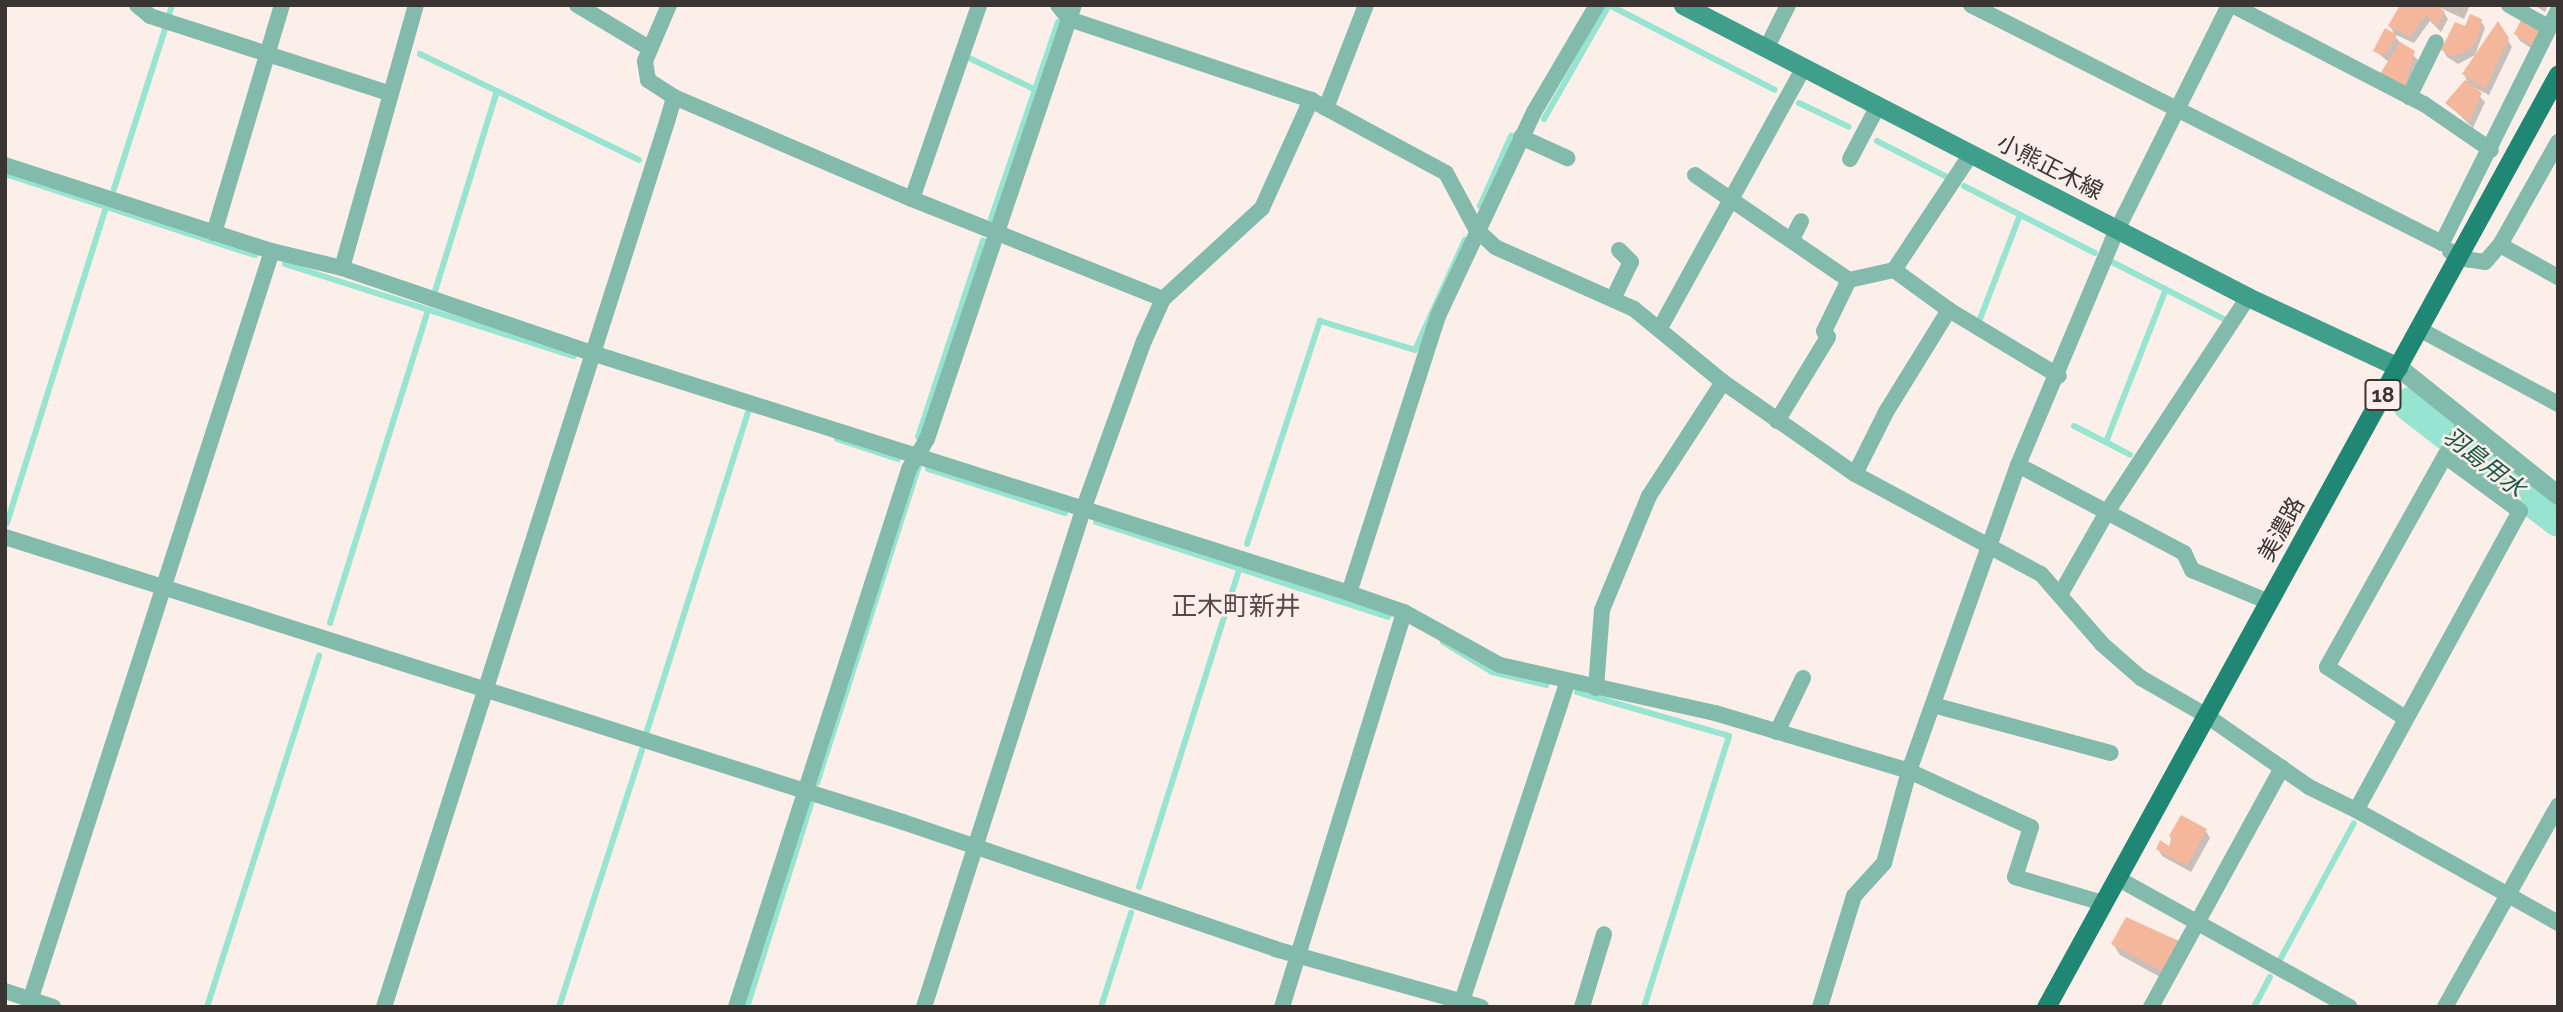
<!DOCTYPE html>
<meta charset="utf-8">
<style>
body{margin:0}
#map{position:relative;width:2563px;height:1012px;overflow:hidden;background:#fcefe9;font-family:Raleway,"Noto Sans JP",sans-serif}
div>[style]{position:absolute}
.shadow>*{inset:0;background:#0003}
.stream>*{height:6px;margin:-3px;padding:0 3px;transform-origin:3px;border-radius:3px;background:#97e4d0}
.river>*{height:35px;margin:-17.5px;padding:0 17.5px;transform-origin:17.5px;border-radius:17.5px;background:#97e4d0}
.building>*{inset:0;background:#f4b79b}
.minor>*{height:16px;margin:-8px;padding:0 8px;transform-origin:8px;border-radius:8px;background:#82bbac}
.tertiary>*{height:19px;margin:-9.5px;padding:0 9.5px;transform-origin:9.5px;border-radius:9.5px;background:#82bbac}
.secondary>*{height:19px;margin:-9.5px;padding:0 9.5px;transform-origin:9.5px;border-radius:9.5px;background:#3f9f8b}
.primary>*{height:19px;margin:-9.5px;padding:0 9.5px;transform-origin:9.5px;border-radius:9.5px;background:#1f8773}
span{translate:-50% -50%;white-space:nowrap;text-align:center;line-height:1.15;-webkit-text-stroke:5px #fcefe9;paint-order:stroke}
.shield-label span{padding:2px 5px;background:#fcefe9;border:2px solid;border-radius:5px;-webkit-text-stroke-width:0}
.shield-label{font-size:21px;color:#3a3532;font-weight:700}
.street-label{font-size:23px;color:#3a3532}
.water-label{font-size:24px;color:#1a584c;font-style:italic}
.quarter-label{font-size:26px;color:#544945}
.frame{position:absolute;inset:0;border:7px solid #3a3532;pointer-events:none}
</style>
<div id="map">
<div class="shadow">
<i style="clip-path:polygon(2436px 5px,2470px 5px,2464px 19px,2441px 8px,2448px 19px,2441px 32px,2430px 21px,2414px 43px,2394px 34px,2390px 26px,2437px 9px)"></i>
<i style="clip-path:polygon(2534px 5px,2548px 5px,2545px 12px)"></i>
<i style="clip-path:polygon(2481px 21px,2485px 28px,2475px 55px,2458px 64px,2447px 57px,2443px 50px)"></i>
<i style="clip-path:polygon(2498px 24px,2512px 47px,2489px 95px,2469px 85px,2485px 102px,2473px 128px,2447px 103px,2467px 81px,2464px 74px)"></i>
<i style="clip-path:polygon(2516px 34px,2543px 38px,2537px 52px,2520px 41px)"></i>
<i style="clip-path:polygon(2395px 37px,2418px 60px,2408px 92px,2389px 62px,2375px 51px)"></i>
<i style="clip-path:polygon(2206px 831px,2210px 838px,2191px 872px,2162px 856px,2158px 849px,2170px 848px,2171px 836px)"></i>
<i style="clip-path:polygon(2164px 935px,2169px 982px,2120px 955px,2113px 944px)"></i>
</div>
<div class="stream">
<i style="left:169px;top:15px;width:10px;rotate:-73deg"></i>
<i style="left:420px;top:54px;width:85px;rotate:25.7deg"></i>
<i style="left:497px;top:91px;width:213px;rotate:107.2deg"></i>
<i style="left:969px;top:58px;width:72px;rotate:25.5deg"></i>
<i style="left:497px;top:91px;width:158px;rotate:25.9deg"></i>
<i style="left:1799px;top:103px;width:55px;rotate:25.6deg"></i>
<i style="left:1544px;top:119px;width:131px;rotate:-60.3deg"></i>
<i style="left:1609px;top:5px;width:186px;rotate:27.1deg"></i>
<i style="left:1877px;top:141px;width:79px;rotate:27.2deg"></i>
<i style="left:5px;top:174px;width:263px;rotate:18deg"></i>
<i style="left:1964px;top:186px;width:147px;rotate:27.1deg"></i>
<i style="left:114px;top:189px;width:171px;rotate:-72.3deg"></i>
<i style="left:1480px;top:206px;width:77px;rotate:-66.1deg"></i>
<i style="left:991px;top:219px;width:208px;rotate:-71.2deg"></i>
<i style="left:2114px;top:263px;width:123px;rotate:27deg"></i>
<i style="left:285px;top:264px;width:303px;rotate:17.7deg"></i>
<i style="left:1980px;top:319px;width:111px;rotate:-69deg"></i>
<i style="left:2074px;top:426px;width:36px;rotate:27deg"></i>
<i style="left:2106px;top:442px;width:164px;rotate:-68.6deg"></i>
<i style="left:918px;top:437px;width:207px;rotate:-71.7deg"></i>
<i style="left:837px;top:439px;width:64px;rotate:18.2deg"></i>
<i style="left:2106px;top:442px;width:27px;rotate:28deg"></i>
<i style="left:928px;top:469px;width:144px;rotate:17.8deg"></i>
<i style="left:2527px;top:509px;width:39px;rotate:37deg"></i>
<i style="left:2525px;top:513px;width:16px;rotate:-63deg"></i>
<i style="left:1096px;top:522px;width:307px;rotate:18deg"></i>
<i style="left:7px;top:523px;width:330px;rotate:-72.6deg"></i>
<i style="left:1247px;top:544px;width:235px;rotate:-71.9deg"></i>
<i style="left:1320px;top:321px;width:99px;rotate:17deg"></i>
<i style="left:1415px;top:350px;width:121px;rotate:-65.6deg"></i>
<i style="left:330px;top:623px;width:328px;rotate:-72.6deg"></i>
<i style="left:1443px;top:642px;width:57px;rotate:31.5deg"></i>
<i style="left:1492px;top:672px;width:56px;rotate:13.5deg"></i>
<i style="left:1577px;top:692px;width:158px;rotate:16.1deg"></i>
<i style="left:1729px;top:736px;width:284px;rotate:107.4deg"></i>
<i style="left:646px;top:734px;width:340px;rotate:-72.4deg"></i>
<i style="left:817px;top:783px;width:333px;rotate:-72.2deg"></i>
<i style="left:1139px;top:887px;width:333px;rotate:-72.5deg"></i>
<i style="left:2281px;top:958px;width:153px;rotate:-61.6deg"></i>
<i style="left:207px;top:1007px;width:369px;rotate:-72.3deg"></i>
<i style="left:559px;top:1007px;width:270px;rotate:-72.1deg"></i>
<i style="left:747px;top:1007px;width:213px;rotate:-72.5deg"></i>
<i style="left:1101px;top:1007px;width:99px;rotate:-72.3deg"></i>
<i style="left:2254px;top:1007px;width:34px;rotate:-62deg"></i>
</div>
<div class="river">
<i style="left:2410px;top:404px;width:187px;rotate:37.8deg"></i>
</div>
<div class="building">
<i style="clip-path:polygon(2400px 5px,2432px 5px,2445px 11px,2437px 26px,2426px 15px,2410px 36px,2388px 26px)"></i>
<i style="clip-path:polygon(2470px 14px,2482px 19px,2478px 38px,2471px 48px,2453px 57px,2441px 50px,2455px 22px,2465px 26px)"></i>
<i style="clip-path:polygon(2522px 18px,2540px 29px,2533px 46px,2514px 34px)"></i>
<i style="clip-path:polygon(2498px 21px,2509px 38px,2485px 89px,2462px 74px)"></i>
<i style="clip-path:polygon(2385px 28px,2397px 35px,2384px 56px,2373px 51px)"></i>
<i style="clip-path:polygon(2400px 42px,2415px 51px,2405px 86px,2380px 74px)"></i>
<i style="clip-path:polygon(2465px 80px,2482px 93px,2469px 122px,2445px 103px)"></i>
<i style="clip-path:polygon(2181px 815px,2207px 829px,2187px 866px,2156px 849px,2160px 840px,2169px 846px,2173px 839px,2169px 836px)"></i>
<i style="clip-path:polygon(2126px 917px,2179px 941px,2163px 971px,2111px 944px)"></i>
</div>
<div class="minor">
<i style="left:137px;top:5px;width:17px;rotate:40deg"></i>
<i style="left:150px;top:16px;width:253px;rotate:17.9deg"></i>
<i style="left:577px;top:5px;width:84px;rotate:30.8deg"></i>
<i style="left:1058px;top:5px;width:18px;rotate:52deg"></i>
<i style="left:1069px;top:19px;width:255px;rotate:18.5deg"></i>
<i style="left:1311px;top:100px;width:153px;rotate:28.4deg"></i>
<i style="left:1446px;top:173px;width:64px;rotate:61.8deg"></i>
<i style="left:1476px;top:229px;width:26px;rotate:43deg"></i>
<i style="left:1495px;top:247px;width:152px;rotate:24deg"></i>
<i style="left:1634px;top:309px;width:115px;rotate:39.4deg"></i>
<i style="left:1723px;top:382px;width:161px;rotate:34.9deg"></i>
<i style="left:1855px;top:474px;width:211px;rotate:28.3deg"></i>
<i style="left:2041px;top:574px;width:93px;rotate:48.9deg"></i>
<i style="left:2102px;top:644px;width:52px;rotate:41.1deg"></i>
<i style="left:2141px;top:678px;width:76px;rotate:29.9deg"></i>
<i style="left:2207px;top:716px;width:124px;rotate:34.8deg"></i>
<i style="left:2309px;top:787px;width:52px;rotate:26.1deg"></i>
<i style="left:1971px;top:5px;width:528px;rotate:26.81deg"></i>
<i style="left:2442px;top:243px;width:260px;rotate:-63.5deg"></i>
<i style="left:2232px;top:5px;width:216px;rotate:27.3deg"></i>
<i style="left:2424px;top:104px;width:81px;rotate:34.5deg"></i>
<i style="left:2509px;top:5px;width:45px;rotate:29.4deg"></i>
<i style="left:1766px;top:49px;width:49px;rotate:-63.4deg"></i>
<i style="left:674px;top:97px;width:259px;rotate:23.2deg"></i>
<i style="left:912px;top:199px;width:270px;rotate:21.7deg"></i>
<i style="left:2409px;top:97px;width:61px;rotate:-63.9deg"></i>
<i style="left:1326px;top:108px;width:110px;rotate:-68.8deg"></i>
<i style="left:1521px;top:137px;width:51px;rotate:24.5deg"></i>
<i style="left:2558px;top:142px;width:118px;rotate:119.4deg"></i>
<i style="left:2500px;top:245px;width:66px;rotate:28.9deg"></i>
<i style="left:1850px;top:159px;width:60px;rotate:-62.2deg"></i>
<i style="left:5px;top:165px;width:281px;rotate:17.9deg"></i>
<i style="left:272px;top:251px;width:72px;rotate:13.7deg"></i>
<i style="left:342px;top:268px;width:264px;rotate:18.8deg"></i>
<i style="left:592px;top:353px;width:794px;rotate:17.59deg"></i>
<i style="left:1349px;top:593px;width:58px;rotate:19.1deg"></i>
<i style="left:1404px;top:612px;width:110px;rotate:28.9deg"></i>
<i style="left:1500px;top:665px;width:220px;rotate:12.6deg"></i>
<i style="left:1715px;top:713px;width:202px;rotate:16.6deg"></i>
<i style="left:1909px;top:771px;width:134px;rotate:24.7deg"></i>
<i style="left:2031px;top:827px;width:52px;rotate:107.7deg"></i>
<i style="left:2015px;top:877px;width:92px;rotate:16.5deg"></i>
<i style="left:1695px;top:175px;width:186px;rotate:34.3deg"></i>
<i style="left:1849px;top:280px;width:46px;rotate:-12.5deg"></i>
<i style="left:1894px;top:270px;width:68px;rotate:36deg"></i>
<i style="left:1949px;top:310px;width:128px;rotate:31deg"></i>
<i style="left:912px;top:199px;width:205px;rotate:-70.9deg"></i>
<i style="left:214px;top:233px;width:238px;rotate:-73.4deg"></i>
<i style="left:1792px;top:239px;width:20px;rotate:-63deg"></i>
<i style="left:2450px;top:251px;width:10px;rotate:45deg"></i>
<i style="left:2457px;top:258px;width:28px;rotate:8deg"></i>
<i style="left:2485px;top:262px;width:23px;rotate:-49deg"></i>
<i style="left:342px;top:268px;width:273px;rotate:-74.3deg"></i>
<i style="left:1894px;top:270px;width:139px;rotate:-56.4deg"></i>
<i style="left:1613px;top:299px;width:41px;rotate:-64.1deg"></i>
<i style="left:1631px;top:262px;width:17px;rotate:-135deg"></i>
<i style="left:1660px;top:328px;width:296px;rotate:-61.1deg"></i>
<i style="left:2419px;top:329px;width:158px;rotate:28.3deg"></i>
<i style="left:1777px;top:421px;width:98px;rotate:-58.7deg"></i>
<i style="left:1828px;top:337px;width:7px;rotate:-124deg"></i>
<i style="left:1824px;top:331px;width:57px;rotate:-63.9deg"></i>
<i style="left:2445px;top:456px;width:40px;rotate:-58deg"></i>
<i style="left:2018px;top:465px;width:188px;rotate:27.9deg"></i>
<i style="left:2184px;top:553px;width:19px;rotate:65deg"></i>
<i style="left:2192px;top:570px;width:83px;rotate:22.6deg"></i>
<i style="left:1855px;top:474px;width:69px;rotate:-63.4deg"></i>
<i style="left:1886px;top:412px;width:120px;rotate:-58.3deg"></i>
<i style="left:5px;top:537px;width:942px;rotate:17.61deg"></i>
<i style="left:903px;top:822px;width:393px;rotate:18.8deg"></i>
<i style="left:1275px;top:949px;width:214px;rotate:15.7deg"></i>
<i style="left:1349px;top:593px;width:291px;rotate:-72.2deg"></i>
<i style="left:1438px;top:316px;width:225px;rotate:-64.8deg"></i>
<i style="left:1534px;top:112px;width:124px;rotate:-59.5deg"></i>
<i style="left:2061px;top:593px;width:93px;rotate:-60.4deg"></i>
<i style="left:2107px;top:512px;width:257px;rotate:-56.7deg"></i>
<i style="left:1596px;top:688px;width:78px;rotate:-85.6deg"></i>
<i style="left:1602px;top:610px;width:123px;rotate:-67.6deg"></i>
<i style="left:1649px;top:496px;width:136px;rotate:-57deg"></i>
<i style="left:1933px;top:705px;width:184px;rotate:15.1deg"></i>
<i style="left:2405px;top:718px;width:93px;rotate:-146.8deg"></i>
<i style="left:2327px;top:667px;width:242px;rotate:-60.8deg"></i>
<i style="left:2445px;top:456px;width:93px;rotate:36.3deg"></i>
<i style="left:2520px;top:511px;width:341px;rotate:118.7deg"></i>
<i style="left:2356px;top:810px;width:231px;rotate:29.2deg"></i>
<i style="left:1777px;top:732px;width:60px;rotate:-64.3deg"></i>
<i style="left:2117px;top:878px;width:266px;rotate:29deg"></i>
<i style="left:5px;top:991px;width:51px;rotate:18.4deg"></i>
<i style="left:28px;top:1007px;width:794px;rotate:-72.11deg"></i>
<i style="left:384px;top:1007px;width:929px;rotate:-72.27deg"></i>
<i style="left:667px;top:122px;width:26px;rotate:-74deg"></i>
<i style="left:674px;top:97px;width:31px;rotate:-147deg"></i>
<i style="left:648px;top:80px;width:19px;rotate:-99deg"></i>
<i style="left:645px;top:61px;width:61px;rotate:-66.8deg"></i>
<i style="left:736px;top:1007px;width:565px;rotate:-72.17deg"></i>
<i style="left:909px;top:469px;width:35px;rotate:-59deg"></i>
<i style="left:927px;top:439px;width:458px;rotate:-71.3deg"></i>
<i style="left:924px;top:1007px;width:522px;rotate:-72.26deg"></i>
<i style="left:1083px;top:510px;width:180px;rotate:-70.2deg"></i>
<i style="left:1144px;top:341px;width:46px;rotate:-65.7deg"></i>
<i style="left:1163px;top:299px;width:134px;rotate:-42.6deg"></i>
<i style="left:1262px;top:208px;width:119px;rotate:-65.6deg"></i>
<i style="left:1282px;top:1007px;width:413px;rotate:-72.8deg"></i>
<i style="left:1460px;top:1007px;width:343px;rotate:-71.7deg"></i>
<i style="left:1582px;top:1007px;width:76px;rotate:-73.2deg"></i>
<i style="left:1820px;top:1007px;width:116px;rotate:-73deg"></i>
<i style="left:1854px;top:896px;width:45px;rotate:-47.7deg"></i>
<i style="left:1884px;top:863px;width:95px;rotate:-74.8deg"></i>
<i style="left:1909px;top:771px;width:325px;rotate:-70.4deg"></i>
<i style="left:2018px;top:465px;width:255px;rotate:-67.2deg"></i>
<i style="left:2117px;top:230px;width:251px;rotate:-63.5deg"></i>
<i style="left:2151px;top:1007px;width:273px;rotate:-61.3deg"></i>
<i style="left:2445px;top:1007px;width:231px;rotate:-60.7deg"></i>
</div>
<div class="tertiary">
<i style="left:2398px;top:367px;width:205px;rotate:38.7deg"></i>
</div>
<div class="secondary">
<i style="left:1683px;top:5px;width:636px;rotate:27.33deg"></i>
<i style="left:2248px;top:297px;width:166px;rotate:25deg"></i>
</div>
<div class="primary">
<i style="left:2046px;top:1007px;width:1064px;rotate:-61.24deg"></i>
</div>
<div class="shield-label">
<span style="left:2383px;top:395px">18</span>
</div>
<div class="street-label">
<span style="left:2050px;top:167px;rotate:27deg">小熊正木線</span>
<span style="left:2281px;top:529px;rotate:-61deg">美濃路</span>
</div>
<div class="water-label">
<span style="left:2484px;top:462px;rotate:38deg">羽島用水</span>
</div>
<div class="quarter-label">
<span style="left:1236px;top:607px">正木町新井</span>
</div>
<div class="frame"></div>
</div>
